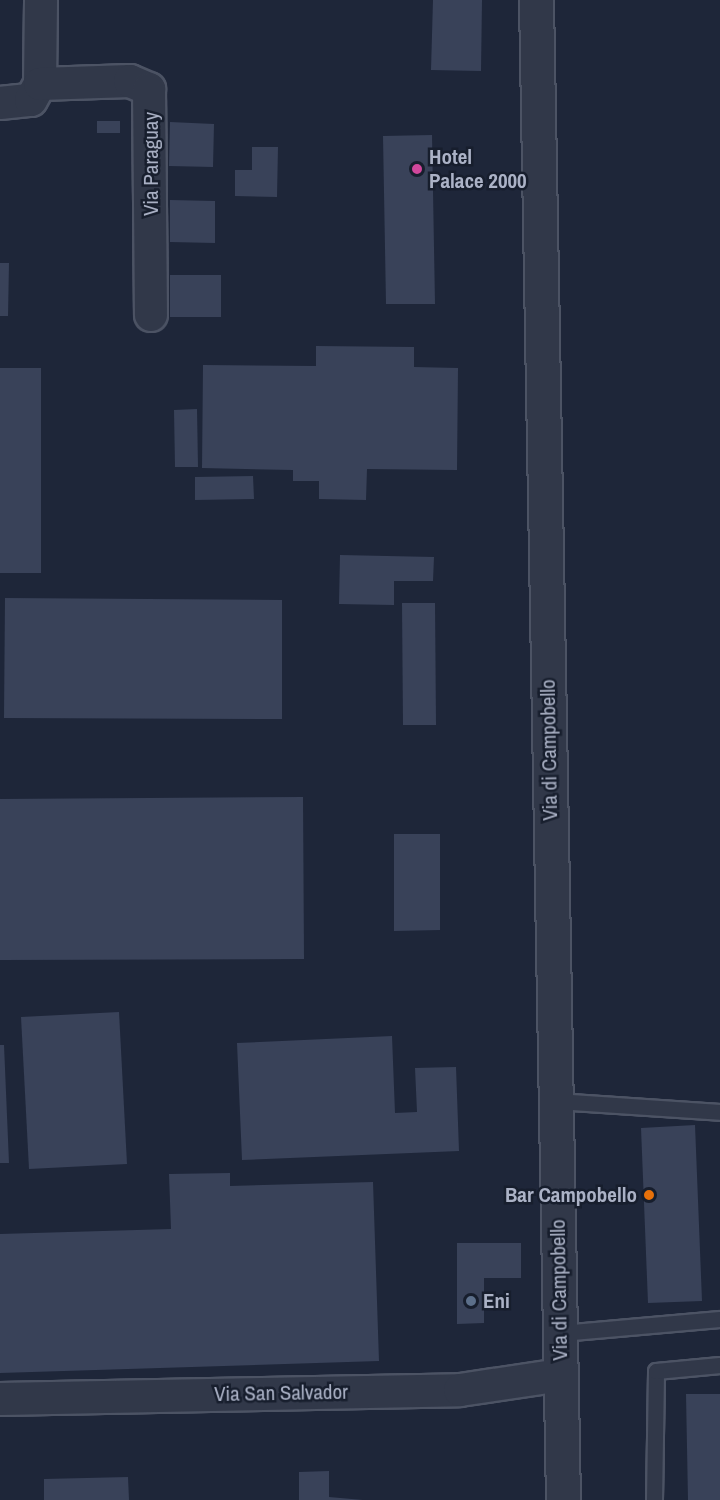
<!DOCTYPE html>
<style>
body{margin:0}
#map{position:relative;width:720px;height:1500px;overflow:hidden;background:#1e2639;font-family:"Archivo Narrow",sans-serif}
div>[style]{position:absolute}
.building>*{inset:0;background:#394259}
.roads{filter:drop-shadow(2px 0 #4c5364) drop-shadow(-2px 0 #4c5364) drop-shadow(0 2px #4c5364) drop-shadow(0 -2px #4c5364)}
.service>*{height:15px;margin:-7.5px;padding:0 7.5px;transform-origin:7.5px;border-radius:7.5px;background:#313849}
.minor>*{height:32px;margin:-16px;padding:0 16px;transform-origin:16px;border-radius:16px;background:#313849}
.tertiary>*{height:33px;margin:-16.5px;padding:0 16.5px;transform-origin:16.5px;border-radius:16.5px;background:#313849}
.dots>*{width:16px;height:16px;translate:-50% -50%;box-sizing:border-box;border:3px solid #171e2d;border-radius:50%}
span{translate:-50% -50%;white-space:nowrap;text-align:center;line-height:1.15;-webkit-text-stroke:5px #171e2d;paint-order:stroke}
.poi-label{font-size:21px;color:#abb2c6;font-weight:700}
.left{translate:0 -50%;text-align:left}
.right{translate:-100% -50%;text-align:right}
.street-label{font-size:21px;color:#abb2c6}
</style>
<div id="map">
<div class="building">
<i style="clip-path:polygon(433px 0,482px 0,481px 71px,431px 70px)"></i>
<i style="clip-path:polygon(97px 121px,120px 121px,120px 133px,97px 133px)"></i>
<i style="clip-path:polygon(170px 122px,214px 124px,213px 167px,169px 166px)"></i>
<i style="clip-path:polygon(432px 135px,435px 304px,386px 304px,383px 136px)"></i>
<i style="clip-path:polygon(252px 147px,278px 147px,277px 197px,235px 196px,235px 170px,252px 170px)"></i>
<i style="clip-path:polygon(170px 200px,215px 201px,215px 243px,170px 242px)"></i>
<i style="clip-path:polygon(0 263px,9px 263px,8px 316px,0 316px)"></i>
<i style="clip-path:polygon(170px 275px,221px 275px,221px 317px,170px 317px)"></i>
<i style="clip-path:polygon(316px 346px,414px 347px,414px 367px,458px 368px,457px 470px,367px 469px,366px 500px,319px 499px,319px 481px,293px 481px,293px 470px,202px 468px,203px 365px,316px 366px)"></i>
<i style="clip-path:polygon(0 368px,41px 368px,41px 573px,0 573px)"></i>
<i style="clip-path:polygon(197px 409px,198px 467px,175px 467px,174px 410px)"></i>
<i style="clip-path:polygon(253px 476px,254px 499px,195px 500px,195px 477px)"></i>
<i style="clip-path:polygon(340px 555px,434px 557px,433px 581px,394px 581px,394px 605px,339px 604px)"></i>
<i style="clip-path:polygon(5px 598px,282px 600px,282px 719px,4px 718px)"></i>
<i style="clip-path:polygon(402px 603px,435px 603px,436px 725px,403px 725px)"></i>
<i style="clip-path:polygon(303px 797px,304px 959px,0 960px,0 799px)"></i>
<i style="clip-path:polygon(394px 834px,440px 834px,440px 930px,394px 931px)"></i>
<i style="clip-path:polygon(119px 1012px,127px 1164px,29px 1169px,21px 1017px)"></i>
<i style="clip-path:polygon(392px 1036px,395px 1113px,417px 1112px,415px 1068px,456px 1067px,459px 1151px,242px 1160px,237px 1043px)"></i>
<i style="clip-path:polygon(0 1045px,4px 1045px,9px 1163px,0 1163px)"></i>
<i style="clip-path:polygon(695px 1125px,702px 1301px,648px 1303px,641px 1128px)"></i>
<i style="clip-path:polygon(230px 1173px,230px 1186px,373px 1182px,379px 1361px,0 1373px,0 1234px,171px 1229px,169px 1174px)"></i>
<i style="clip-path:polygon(457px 1243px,521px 1243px,521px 1278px,484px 1278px,484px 1323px,457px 1324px)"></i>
<i style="clip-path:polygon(686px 1394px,720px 1394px,720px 1500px,688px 1500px)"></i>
<i style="clip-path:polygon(329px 1471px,329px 1497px,363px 1500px,299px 1500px,299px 1472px)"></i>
<i style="clip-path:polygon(128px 1477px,129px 1500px,44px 1500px,44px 1479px)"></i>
</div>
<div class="roads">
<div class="service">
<i style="left:556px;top:1101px;width:164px;rotate:3.8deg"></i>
<i style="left:560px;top:1333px;width:161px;rotate:-5deg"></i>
<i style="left:654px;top:1500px;width:129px;rotate:-89.1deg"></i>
<i style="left:656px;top:1371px;width:64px;rotate:-5.4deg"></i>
</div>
<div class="minor">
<i style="left:40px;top:84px;width:84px;rotate:-89.3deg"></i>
<i style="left:0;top:103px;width:31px;rotate:-6deg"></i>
<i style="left:31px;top:100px;width:18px;rotate:-61deg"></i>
<i style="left:40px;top:84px;width:90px;rotate:-1.9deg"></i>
<i style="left:130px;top:81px;width:21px;rotate:23deg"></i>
<i style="left:149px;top:89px;width:226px;rotate:89.5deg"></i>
<i style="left:0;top:1399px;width:460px;rotate:-1.1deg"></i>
<i style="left:460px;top:1390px;width:101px;rotate:-8.5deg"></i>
</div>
<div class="tertiary">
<i style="left:536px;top:0;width:1500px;rotate:88.97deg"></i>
</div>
</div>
<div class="dots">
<i style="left:417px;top:169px;background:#d1479c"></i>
<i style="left:649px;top:1195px;background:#e8710a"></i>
<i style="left:471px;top:1301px;background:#5c6f8a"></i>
</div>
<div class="poi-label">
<span class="left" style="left:429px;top:169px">Hotel<br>Palace 2000</span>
<span class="right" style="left:637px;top:1195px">Bar Campobello</span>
<span class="left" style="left:483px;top:1301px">Eni</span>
</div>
<div class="street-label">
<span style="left:151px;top:164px;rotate:-90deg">Via Paraguay</span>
<span style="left:549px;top:750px;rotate:-91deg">Via di Campobello</span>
<span style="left:559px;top:1290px;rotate:-91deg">Via di Campobello</span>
<span style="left:281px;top:1393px;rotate:-1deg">Via San Salvador</span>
</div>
</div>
